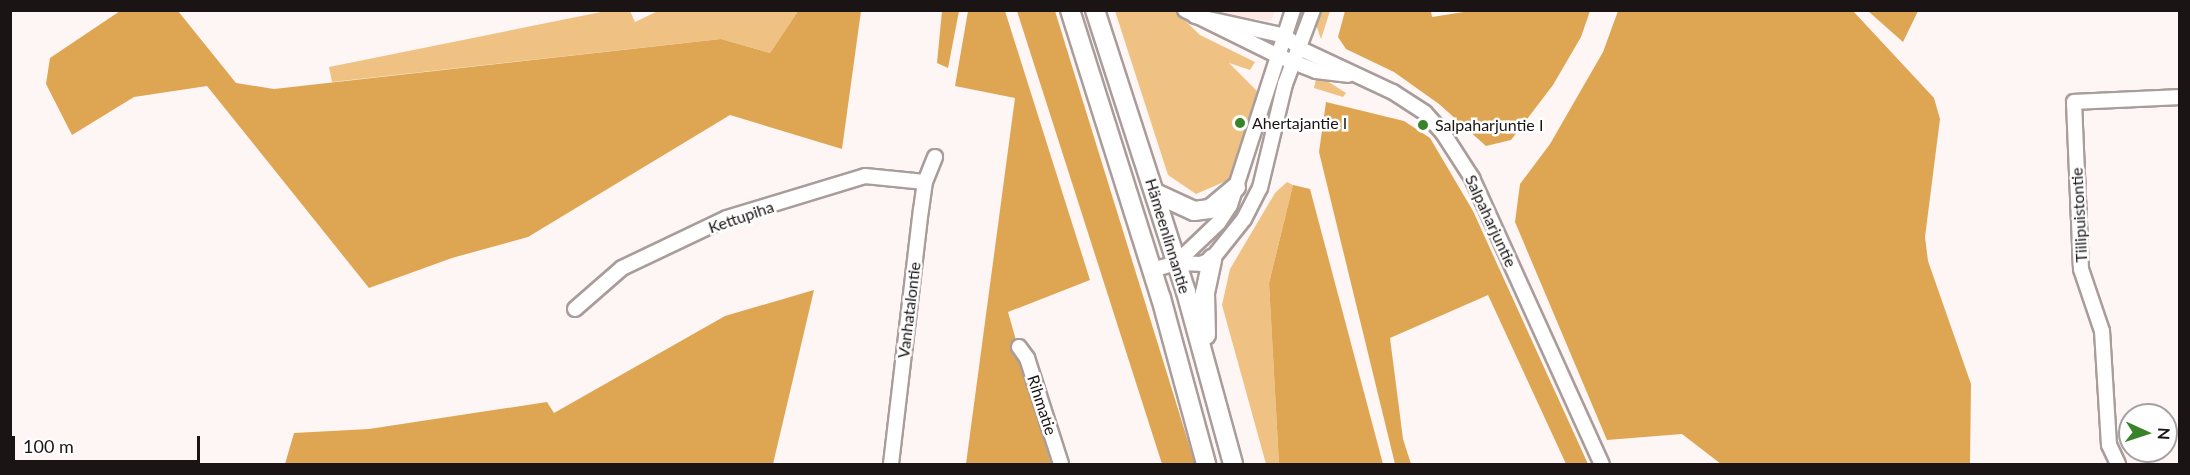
<!DOCTYPE html>
<meta charset="utf-8">
<style>
body{margin:0}
#map{position:relative;width:2190px;height:475px;overflow:hidden;background:#fef6f5;font-family:Lato,sans-serif}
div>[style]{position:absolute}
.built>*{inset:0;background:#fde8e3}
.green>*{inset:0;background:#efc284}
.forest>*{inset:0;background:#dea552}
.roads{filter:drop-shadow(2px 0 #a99d9b) drop-shadow(-2px 0 #a99d9b) drop-shadow(0 2px #a99d9b) drop-shadow(0 -2px #a99d9b)}
.minor>*{height:14px;margin:-7px;padding:0 7px;transform-origin:7px;border-radius:7px;background:#fff}
.major>*{height:18px;margin:-9px;padding:0 9px;transform-origin:9px;border-radius:9px;background:#fff}
.dots>*{width:16px;height:16px;translate:-50% -50%;box-sizing:border-box;border:3px solid #fff;border-radius:50%}
span{translate:-50% -50%;white-space:nowrap;text-align:center;line-height:1.15;-webkit-text-stroke:5px #fff;paint-order:stroke}
.poi-label{font-size:16px;color:#1a1514}
.left{translate:0 -50%;text-align:left}
.street-label{font-size:16px;color:#1a1514}
.frame{position:absolute;inset:0;border:12px solid #1a1514;pointer-events:none}
.north{position:absolute;left:2118px;top:403px;width:60px;height:60px;box-sizing:border-box;background:#fff;border:2px solid #a3a1a1;border-radius:50%;rotate:93deg;font-size:16px;font-weight:700;line-height:24px;text-align:center;color:#1a1514}
.north::after{content:'';display:block;margin:auto;width:21px;height:27px;background:#39832b;clip-path:polygon(50% 0,100% 100%,50% 72%,0 100%)}
.scale{position:absolute;left:12px;top:436px;width:188px;height:27px;box-sizing:border-box;border:3px solid #1a1514;border-top:0;padding-left:8px;font-size:18px;line-height:21px;white-space:nowrap;color:#1a1514;-webkit-text-stroke:4px #fff;paint-order:stroke}
</style>
<div id="map">
<div class="built">
<i style="clip-path:polygon(1216px 11px,1275px 10px,1275px 11px,1271px 21px,1225px 16px)"></i>
</div>
<div class="green">
<i style="clip-path:polygon(606px 11px,630px 11px,635px 22px,658px 11px,798px 11px,770px 53px,721px 39px,332px 82px,329px 67px)"></i>
<i style="clip-path:polygon(1115px 11px,1175px 11px,1200px 35px,1255px 62px,1250px 70px,1229px 63px,1263px 97px,1240px 175px,1196px 194px,1168px 175px)"></i>
<i style="clip-path:polygon(1320px 11px,1330px 11px,1321px 39px,1316px 25px)"></i>
<i style="clip-path:polygon(1316px 79px,1324px 79px,1346px 93px,1343px 97px,1314px 88px)"></i>
<i style="clip-path:polygon(1287px 182px,1293px 185px,1269px 283px,1279px 464px,1266px 464px,1222px 305px,1230px 269px,1275px 193px)"></i>
</div>
<div class="forest">
<i style="clip-path:polygon(120px 11px,178px 11px,236px 83px,274px 89px,721px 39px,770px 53px,798px 11px,861px 11px,842px 149px,730px 115px,528px 237px,452px 258px,369px 288px,207px 86px,134px 97px,72px 135px,46px 84px,50px 58px)"></i>
<i style="clip-path:polygon(942px 11px,959px 11px,948px 68px,937px 63px)"></i>
<i style="clip-path:polygon(968px 11px,1005px 11px,1090px 280px,1008px 312px,1051px 464px,966px 464px,1015px 98px,955px 86px)"></i>
<i style="clip-path:polygon(1017px 11px,1055px 11px,1195px 464px,1162px 464px)"></i>
<i style="clip-path:polygon(1470px 11px,1590px 11px,1581px 37px,1553px 85px,1511px 140px,1486px 146px,1439px 104px,1394px 72px,1346px 49px,1338px 37px,1345px 11px,1431px 11px,1432px 17px)"></i>
<i style="clip-path:polygon(1618px 11px,1853px 11px,1934px 98px,1940px 119px,1925px 237px,1928px 261px,1971px 384px,1970px 464px,1721px 464px,1682px 434px,1607px 440px,1515px 222px,1520px 184px,1550px 144px,1603px 52px)"></i>
<i style="clip-path:polygon(1868px 11px,1918px 11px,1903px 42px)"></i>
<i style="clip-path:polygon(1326px 102px,1404px 121px,1430px 138px,1473px 211px,1588px 464px,1566px 464px,1488px 295px,1390px 338px,1403px 439px,1411px 464px,1395px 464px,1319px 152px)"></i>
<i style="clip-path:polygon(1293px 185px,1310px 189px,1383px 464px,1279px 464px,1269px 283px)"></i>
<i style="clip-path:polygon(814px 290px,773px 464px,285px 464px,294px 433px,369px 429px,547px 402px,554px 413px,725px 316px)"></i>
</div>
<div class="roads">
<div class="minor">
<i style="left:1185px;top:10px;width:104px;rotate:26.3deg"></i>
<i style="left:1278px;top:56px;width:41px;rotate:21.5deg"></i>
<i style="left:1316px;top:71px;width:32px;rotate:7deg"></i>
<i style="left:1195px;top:16px;width:92px;rotate:12.5deg"></i>
<i style="left:1285px;top:36px;width:21px;rotate:39deg"></i>
<i style="left:1301px;top:49px;width:102px;rotate:25.1deg"></i>
<i style="left:1393px;top:92px;width:38px;rotate:33deg"></i>
<i style="left:1425px;top:113px;width:27px;rotate:48deg"></i>
<i style="left:1443px;top:133px;width:54px;rotate:57.2deg"></i>
<i style="left:1472px;top:178px;width:314px;rotate:65.6deg"></i>
<i style="left:1176px;top:263px;width:59px;rotate:-43.6deg"></i>
<i style="left:1219px;top:222px;width:20px;rotate:-57deg"></i>
<i style="left:1230px;top:205px;width:205px;rotate:-72.1deg"></i>
<i style="left:1152px;top:270px;width:25px;rotate:-16deg"></i>
<i style="left:1176px;top:263px;width:25px;rotate:2deg"></i>
<i style="left:1201px;top:264px;width:12px;rotate:-24deg"></i>
<i style="left:1212px;top:259px;width:51px;rotate:-51.3deg"></i>
<i style="left:1244px;top:219px;width:35px;rotate:-63deg"></i>
<i style="left:1260px;top:188px;width:107px;rotate:-76.5deg"></i>
<i style="left:1285px;top:84px;width:79px;rotate:-69.3deg"></i>
<i style="left:575px;top:309px;width:62px;rotate:-41.1deg"></i>
<i style="left:622px;top:268px;width:116px;rotate:-25.5deg"></i>
<i style="left:727px;top:218px;width:144px;rotate:-16.9deg"></i>
<i style="left:865px;top:176px;width:60px;rotate:5.7deg"></i>
<i style="left:1019px;top:347px;width:14px;rotate:54deg"></i>
<i style="left:1027px;top:358px;width:111px;rotate:72.2deg"></i>
<i style="left:891px;top:464px;width:256px;rotate:-83.3deg"></i>
<i style="left:921px;top:210px;width:28px;rotate:-82deg"></i>
<i style="left:925px;top:182px;width:27px;rotate:-68deg"></i>
<i style="left:2118px;top:464px;width:21px;rotate:-115deg"></i>
<i style="left:2109px;top:445px;width:114px;rotate:-93.5deg"></i>
<i style="left:2102px;top:331px;width:65px;rotate:-108.7deg"></i>
<i style="left:2081px;top:269px;width:167px;rotate:-92.4deg"></i>
<i style="left:2074px;top:102px;width:106px;rotate:-2.7deg"></i>
</div>
<div class="major">
<i style="left:1070px;top:10px;width:302px;rotate:72.5deg"></i>
<i style="left:1161px;top:298px;width:172px;rotate:74.8deg"></i>
<i style="left:1095px;top:10px;width:296px;rotate:72.1deg"></i>
<i style="left:1186px;top:292px;width:178px;rotate:74.7deg"></i>
<i style="left:1155px;top:193px;width:43px;rotate:24.8deg"></i>
<i style="left:1194px;top:211px;width:16px;rotate:-7deg"></i>
<i style="left:1210px;top:209px;width:34px;rotate:-40deg"></i>
<i style="left:1206px;top:335px;width:42px;rotate:-91.4deg"></i>
<i style="left:1205px;top:293px;width:35px;rotate:-78deg"></i>
</div>
</div>
<div class="dots">
<i style="left:1240px;top:123px;background:#39832b"></i>
<i style="left:1423px;top:125px;background:#39832b"></i>
</div>
<div class="poi-label">
<span class="left" style="left:1252px;top:123px">Ahertajantie I</span>
<span class="left" style="left:1435px;top:125px">Salpaharjuntie I</span>
</div>
<div class="street-label">
<span style="left:2079px;top:215px;rotate:-93deg">Tiilipuistontie</span>
<span style="left:741px;top:217px;rotate:-19deg">Kettupiha</span>
<span style="left:1491px;top:221px;rotate:65deg">Salpaharjuntie</span>
<span style="left:1168px;top:236px;rotate:73deg">Hämeenlinnantie</span>
<span style="left:909px;top:310px;rotate:-83deg">Vanhatalontie</span>
<span style="left:1042px;top:405px;rotate:72deg">Rihmatie</span>
</div>
<div class="frame"></div>
<div class="north">N</div>
<div class="scale">100 m</div>
</div>
